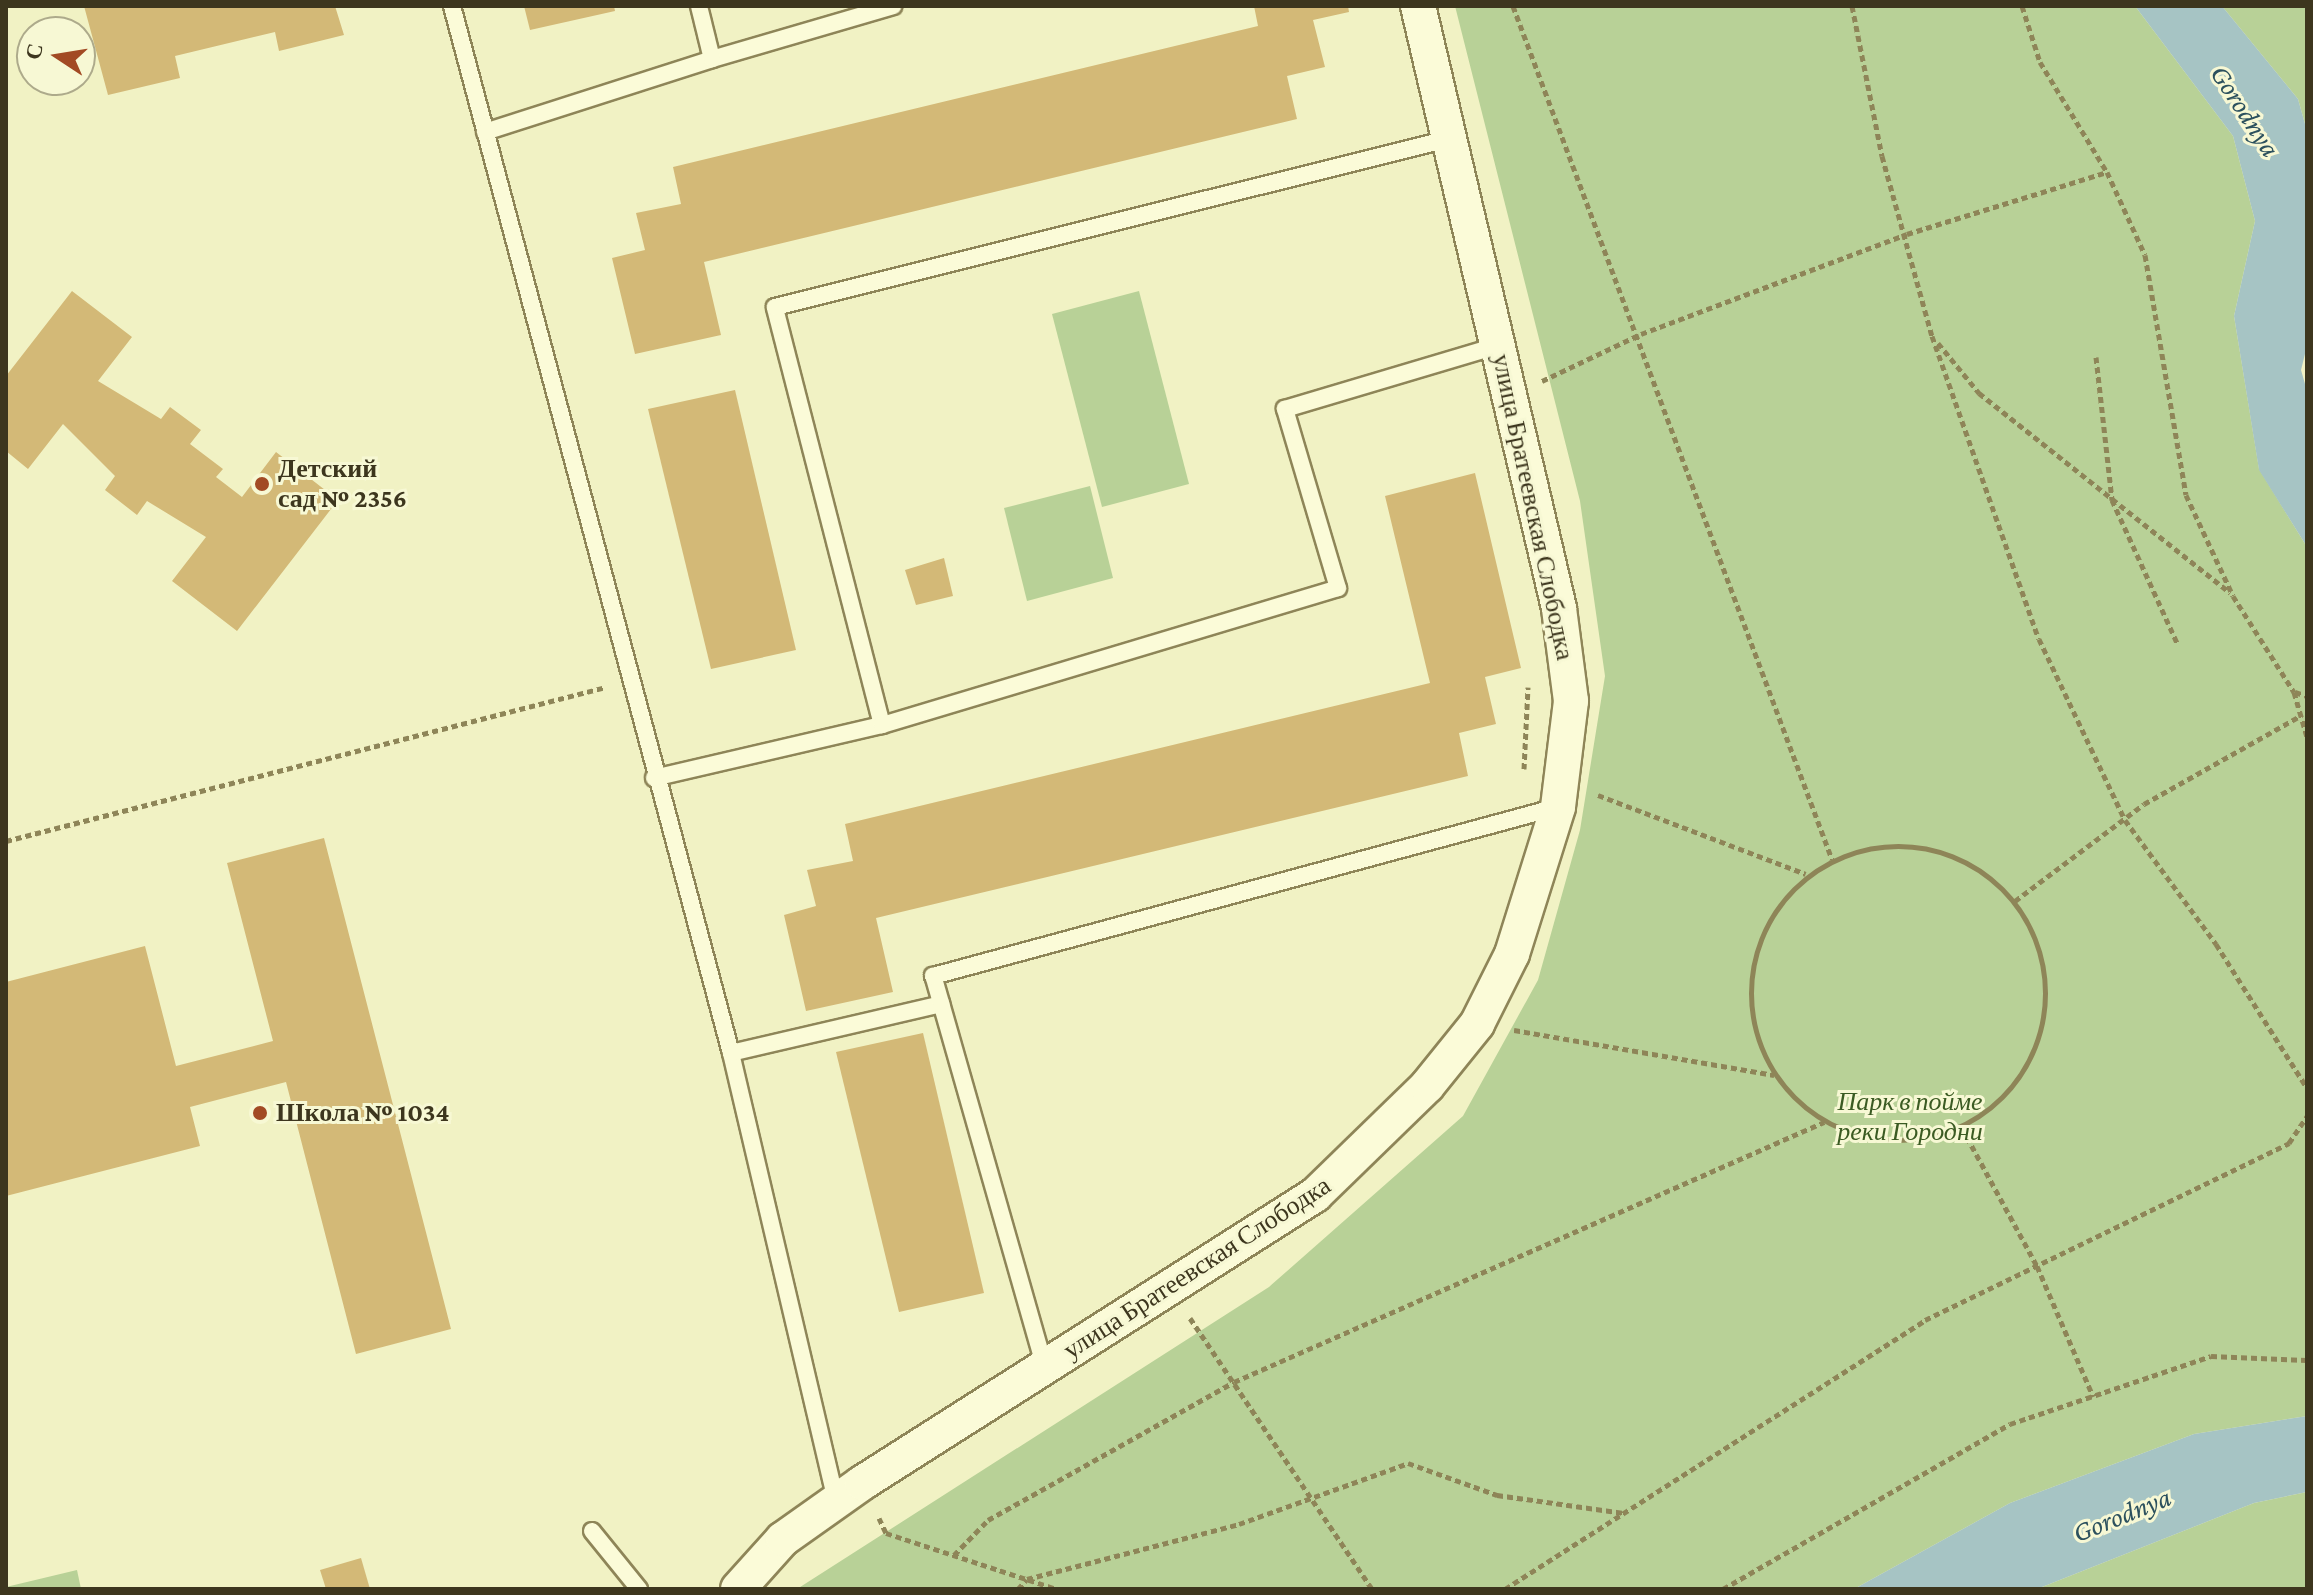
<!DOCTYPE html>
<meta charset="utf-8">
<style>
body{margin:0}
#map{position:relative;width:2313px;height:1595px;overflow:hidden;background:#f1f2c4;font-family:"Crimson Pro",serif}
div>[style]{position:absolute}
.green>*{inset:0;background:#b8d197}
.water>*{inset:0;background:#a6c4c4}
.building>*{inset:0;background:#d3b977}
.path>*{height:5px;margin-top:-2.5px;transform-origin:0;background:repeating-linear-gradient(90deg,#8e8558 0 6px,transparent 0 10px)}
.path>.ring{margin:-2.5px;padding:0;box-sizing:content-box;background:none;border:5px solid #8e8558;border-radius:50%}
.roads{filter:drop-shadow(2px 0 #8e8558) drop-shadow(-2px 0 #8e8558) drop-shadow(0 2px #8e8558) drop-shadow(0 -2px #8e8558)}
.lane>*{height:16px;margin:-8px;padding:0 8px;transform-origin:8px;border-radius:8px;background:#fbfbd8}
.street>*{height:34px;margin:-17px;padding:0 17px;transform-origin:17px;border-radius:17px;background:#fbfbd8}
.dots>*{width:22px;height:22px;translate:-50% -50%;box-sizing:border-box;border:4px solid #f7f8d4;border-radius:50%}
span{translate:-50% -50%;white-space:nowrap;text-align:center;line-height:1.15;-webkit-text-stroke:6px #f7f8d4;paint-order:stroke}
.poi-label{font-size:26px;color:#3d361e;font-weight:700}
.left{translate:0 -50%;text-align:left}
.street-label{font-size:26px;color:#3d361e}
.park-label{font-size:26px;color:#3b5b23;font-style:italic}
.water-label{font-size:28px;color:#2c515e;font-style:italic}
.frame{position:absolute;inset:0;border:8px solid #3d361e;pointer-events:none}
.north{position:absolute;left:16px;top:16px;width:80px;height:80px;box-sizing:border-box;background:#f7f8d4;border:2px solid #adaa8b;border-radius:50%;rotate:282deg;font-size:22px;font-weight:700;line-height:32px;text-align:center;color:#3d361e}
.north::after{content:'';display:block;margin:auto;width:28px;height:36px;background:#a24a24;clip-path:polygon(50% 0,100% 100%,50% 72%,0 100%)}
</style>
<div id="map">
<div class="green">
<i style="clip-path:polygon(1455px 6px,2135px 6px,2233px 136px,2255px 221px,2234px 316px,2259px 469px,2307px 547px,2307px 1416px,2194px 1434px,2010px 1503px,1854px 1589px,797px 1589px,1269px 1287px,1463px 1116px,1538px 980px,1580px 830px,1605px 676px,1580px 501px)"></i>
<i style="clip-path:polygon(2222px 6px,2307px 6px,2307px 131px,2298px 99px)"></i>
<i style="clip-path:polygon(1139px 291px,1189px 484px,1102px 507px,1052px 314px)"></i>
<i style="clip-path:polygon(1090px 486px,1113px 578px,1027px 601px,1004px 508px)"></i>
<i style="clip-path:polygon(2307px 1492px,2307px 1589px,2037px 1589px,2254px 1503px)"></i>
<i style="clip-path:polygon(77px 1570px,81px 1589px,6px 1589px,6px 1587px)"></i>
</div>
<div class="water">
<i style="clip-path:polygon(2135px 6px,2222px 6px,2298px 99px,2307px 131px,2307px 346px,2301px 370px,2307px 391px,2307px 547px,2259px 470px,2234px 316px,2255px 221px,2233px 136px)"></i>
<i style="clip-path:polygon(2307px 1416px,2307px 1492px,2254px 1503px,2037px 1589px,1854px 1589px,2010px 1503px,2194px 1434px)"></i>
</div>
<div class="building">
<i style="clip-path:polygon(84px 6px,335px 6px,344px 35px,279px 51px,275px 32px,175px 56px,180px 78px,108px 95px)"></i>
<i style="clip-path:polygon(524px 6px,614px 6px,615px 11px,530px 30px)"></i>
<i style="clip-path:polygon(1254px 6px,1348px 6px,1349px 12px,1313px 20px,1325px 67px,1287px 76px,1297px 119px,704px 262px,721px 335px,635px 354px,612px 258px,645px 250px,636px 213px,681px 204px,673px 167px,1258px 26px)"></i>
<i style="clip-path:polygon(72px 291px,132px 337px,98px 381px,161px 419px,170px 407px,201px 430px,190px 444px,223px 469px,216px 477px,242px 497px,276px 452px,338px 500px,237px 631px,172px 581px,206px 537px,147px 501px,137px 515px,105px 490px,115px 476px,63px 424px,28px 469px,6px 451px,6px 376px)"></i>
<i style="clip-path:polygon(735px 390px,796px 650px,711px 669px,648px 409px)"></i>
<i style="clip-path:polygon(1475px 473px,1521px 668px,1485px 677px,1496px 724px,1459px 733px,1468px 776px,876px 918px,893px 992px,806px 1011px,784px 915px,816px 906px,807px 870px,853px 861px,845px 824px,1430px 683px,1385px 496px)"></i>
<i style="clip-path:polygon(944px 558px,953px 596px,916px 605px,905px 570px)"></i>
<i style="clip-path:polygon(324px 838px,451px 1329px,356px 1354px,286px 1082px,190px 1107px,200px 1146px,6px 1196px,6px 982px,145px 946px,176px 1066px,273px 1041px,227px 863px)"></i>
<i style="clip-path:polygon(923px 1033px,984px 1293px,899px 1312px,836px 1052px)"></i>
<i style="clip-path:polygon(361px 1558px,370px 1589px,326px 1589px,320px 1570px)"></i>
</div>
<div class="path">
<i style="left:1513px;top:6px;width:911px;rotate:69.5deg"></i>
<i style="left:1852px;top:6px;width:153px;rotate:78.7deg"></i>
<i style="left:1882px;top:156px;width:187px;rotate:74.5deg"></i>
<i style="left:1932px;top:336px;width:321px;rotate:70.6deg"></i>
<i style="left:2039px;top:639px;width:200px;rotate:64.6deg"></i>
<i style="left:2125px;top:820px;width:154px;rotate:53.7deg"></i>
<i style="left:2216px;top:944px;width:170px;rotate:57.7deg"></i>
<i style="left:2022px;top:6px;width:59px;rotate:72.2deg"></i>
<i style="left:2040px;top:62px;width:129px;rotate:58.7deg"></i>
<i style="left:2107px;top:172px;width:91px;rotate:65.4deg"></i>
<i style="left:2145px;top:255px;width:243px;rotate:80.3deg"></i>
<i style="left:2186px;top:495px;width:111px;rotate:65deg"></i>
<i style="left:2233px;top:596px;width:114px;rotate:57.6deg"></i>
<i style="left:2294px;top:692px;width:47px;rotate:73.9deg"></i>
<i style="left:1938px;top:343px;width:65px;rotate:50.6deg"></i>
<i style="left:1979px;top:393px;width:321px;rotate:38.5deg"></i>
<i style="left:2096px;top:357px;width:144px;rotate:83.6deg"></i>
<i style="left:2112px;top:500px;width:159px;rotate:65.5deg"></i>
<i style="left:1542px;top:381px;width:110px;rotate:-25.4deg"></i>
<i style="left:1641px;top:334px;width:284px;rotate:-20.6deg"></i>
<i style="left:1907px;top:234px;width:209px;rotate:-17.2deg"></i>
<i style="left:2295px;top:692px;width:13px;rotate:18deg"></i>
<i style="left:1524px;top:769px;width:82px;rotate:-87.2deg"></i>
<i style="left:1598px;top:795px;width:222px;rotate:20.8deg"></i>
<i style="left:6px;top:841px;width:619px;rotate:-14.4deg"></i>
<i class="ring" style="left:1751px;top:846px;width:289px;height:289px"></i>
<i style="left:2015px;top:901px;width:161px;rotate:-36.9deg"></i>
<i style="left:2144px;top:804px;width:181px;rotate:-29.4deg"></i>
<i style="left:1514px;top:1030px;width:264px;rotate:9.8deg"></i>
<i style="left:1962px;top:1128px;width:157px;rotate:61.5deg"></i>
<i style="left:2037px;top:1266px;width:142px;rotate:66.7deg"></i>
<i style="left:1190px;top:1318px;width:326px;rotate:56.1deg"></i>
<i style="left:879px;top:1518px;width:17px;rotate:65deg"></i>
<i style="left:886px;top:1533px;width:179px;rotate:18.2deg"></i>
<i style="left:954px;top:1555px;width:49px;rotate:-45.8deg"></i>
<i style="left:988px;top:1520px;width:282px;rotate:-29.3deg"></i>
<i style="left:1234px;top:1382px;width:645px;rotate:-23.78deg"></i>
<i style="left:1018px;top:1589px;width:13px;rotate:-48deg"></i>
<i style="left:1027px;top:1579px;width:219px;rotate:-14.5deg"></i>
<i style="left:1239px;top:1524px;width:180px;rotate:-19.8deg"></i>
<i style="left:1408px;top:1463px;width:95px;rotate:19.8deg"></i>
<i style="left:1497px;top:1495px;width:128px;rotate:8.1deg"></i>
<i style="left:1505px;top:1589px;width:499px;rotate:-32.6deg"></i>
<i style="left:1925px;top:1320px;width:405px;rotate:-25.9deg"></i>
<i style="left:2289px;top:1143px;width:32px;rotate:-56deg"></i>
<i style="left:1723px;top:1589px;width:331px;rotate:-29.9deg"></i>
<i style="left:2010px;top:1424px;width:212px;rotate:-18.7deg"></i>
<i style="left:2211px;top:1356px;width:96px;rotate:2.4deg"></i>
</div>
<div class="roads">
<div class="lane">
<i style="left:452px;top:6px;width:1084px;rotate:75.08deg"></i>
<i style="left:731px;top:1053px;width:461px;rotate:76.8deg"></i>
<i style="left:712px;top:59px;width:189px;rotate:-16.3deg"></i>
<i style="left:485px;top:132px;width:238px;rotate:-17.8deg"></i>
<i style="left:712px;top:59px;width:55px;rotate:-103.8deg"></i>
<i style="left:882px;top:725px;width:431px;rotate:-104.4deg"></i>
<i style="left:775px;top:307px;width:694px;rotate:-14.02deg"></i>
<i style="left:654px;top:778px;width:234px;rotate:-13.1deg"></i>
<i style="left:882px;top:725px;width:476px;rotate:-16.7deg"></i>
<i style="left:1338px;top:588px;width:187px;rotate:-106.5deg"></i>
<i style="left:1285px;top:409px;width:224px;rotate:-16.6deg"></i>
<i style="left:731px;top:1053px;width:216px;rotate:-13.1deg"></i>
<i style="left:1045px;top:1368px;width:408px;rotate:-105.9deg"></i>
<i style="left:933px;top:976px;width:646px;rotate:-15.15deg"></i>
<i style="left:592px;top:1531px;width:75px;rotate:51deg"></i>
</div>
<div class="street">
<i style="left:738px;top:1589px;width:67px;rotate:-48deg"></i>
<i style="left:783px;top:1539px;width:97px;rotate:-35.3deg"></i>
<i style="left:862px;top:1483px;width:537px;rotate:-32.45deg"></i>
<i style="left:1315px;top:1195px;width:156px;rotate:-44.2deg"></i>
<i style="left:1427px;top:1086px;width:80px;rotate:-51.1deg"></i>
<i style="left:1477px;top:1024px;width:78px;rotate:-63.4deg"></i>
<i style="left:1512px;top:954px;width:154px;rotate:-72.6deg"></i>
<i style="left:1558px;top:807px;width:107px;rotate:-83deg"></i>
<i style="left:1571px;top:701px;width:94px;rotate:-97.4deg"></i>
<i style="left:1559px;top:608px;width:618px;rotate:-103.18deg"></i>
</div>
</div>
<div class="dots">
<i style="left:262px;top:484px;background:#a24a24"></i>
<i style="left:260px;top:1113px;background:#a24a24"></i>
</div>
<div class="poi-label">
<span class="left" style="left:278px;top:484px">Детский<br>сад № 2356</span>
<span class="left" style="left:276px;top:1113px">Школа № 1034</span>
</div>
<div class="street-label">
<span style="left:1533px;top:507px;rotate:78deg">улица Братеевская Слободка</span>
<span style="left:1197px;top:1268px;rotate:-33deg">улица Братеевская Слободка</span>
</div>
<div class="park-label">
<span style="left:1910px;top:1117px">Парк в пойме<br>реки Городни</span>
</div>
<div class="water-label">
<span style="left:2245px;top:111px;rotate:57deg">Gorodnya</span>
<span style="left:2122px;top:1515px;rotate:-22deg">Gorodnya</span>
</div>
<div class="frame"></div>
<div class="north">С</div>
</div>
